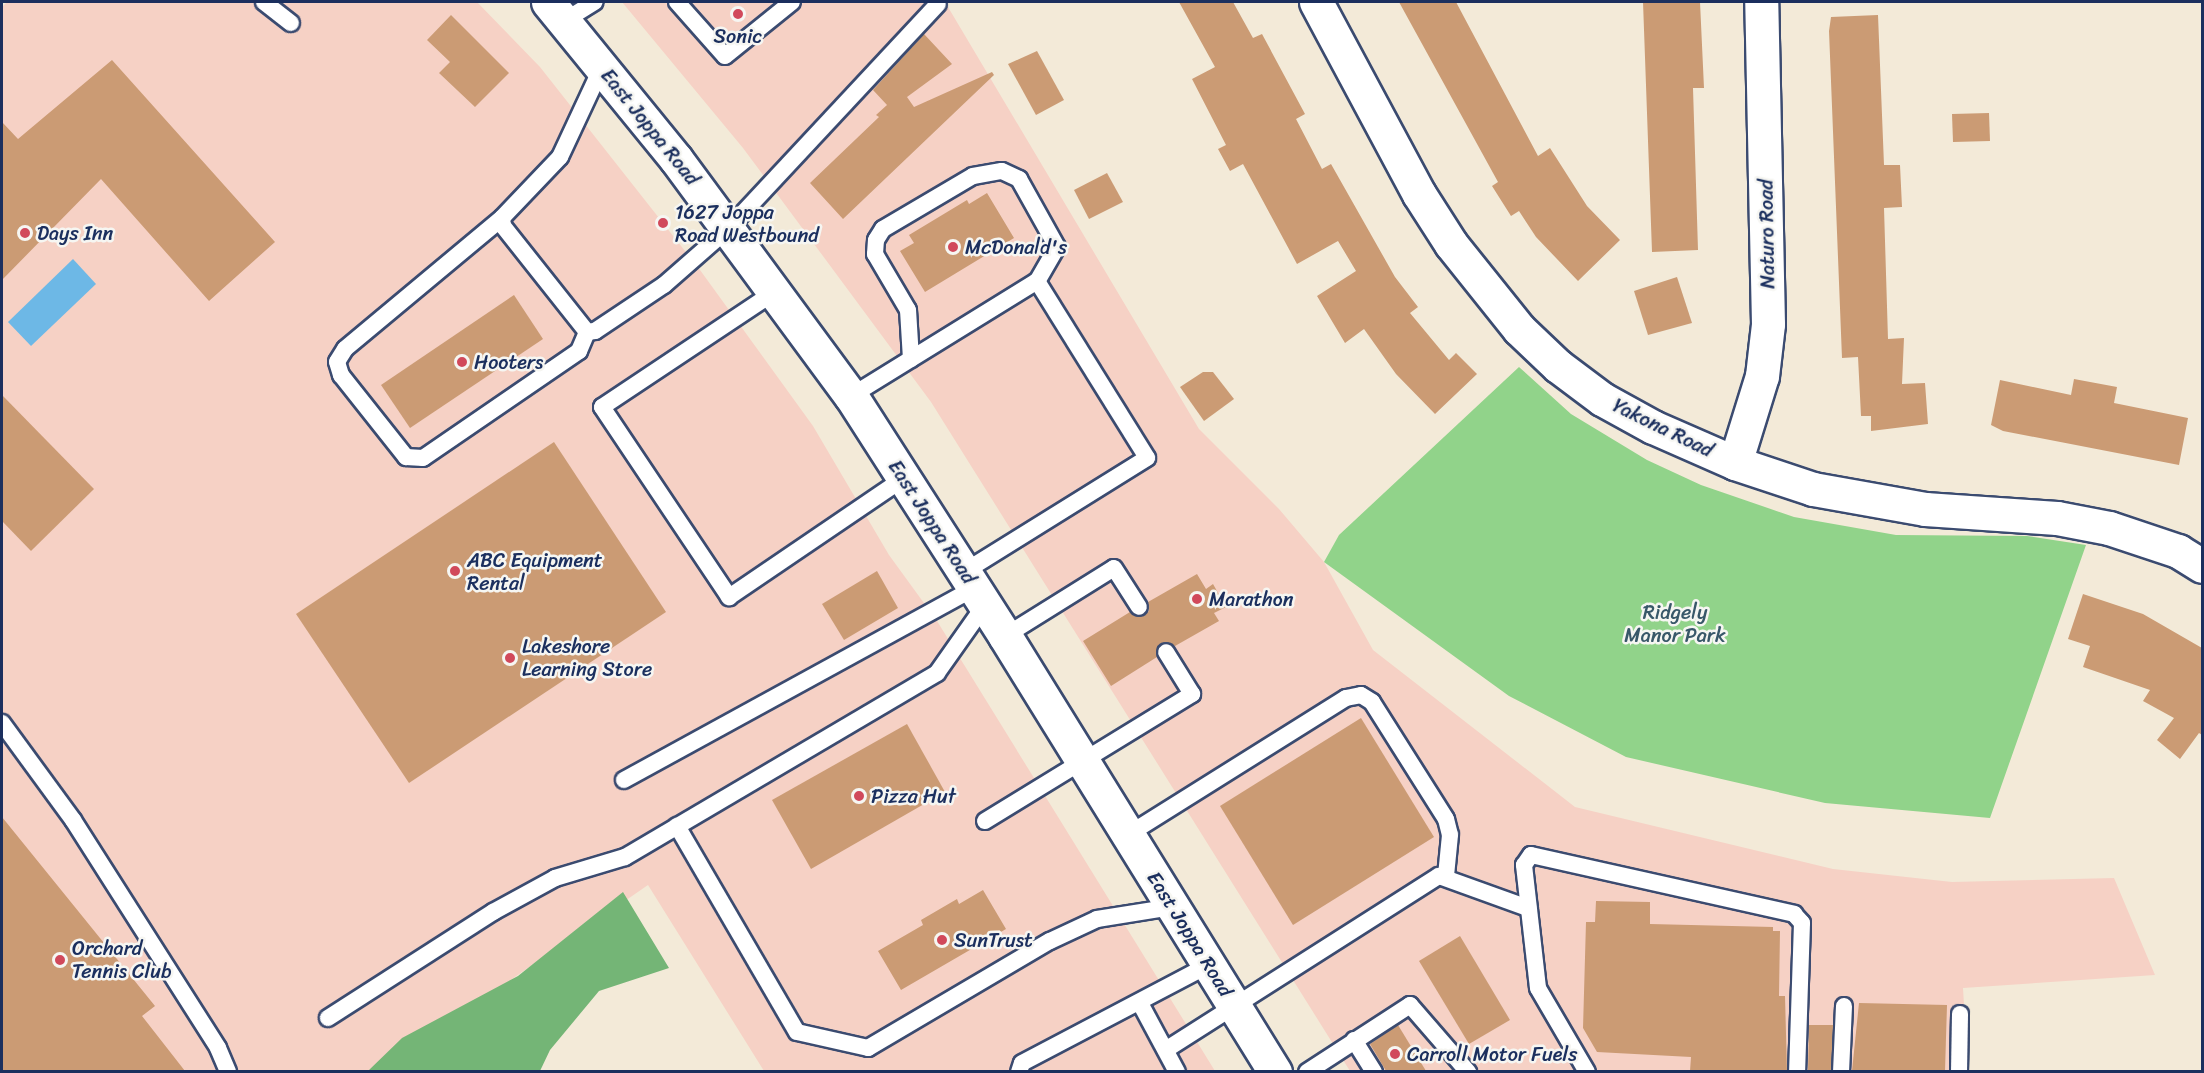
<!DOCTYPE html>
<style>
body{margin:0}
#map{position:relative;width:2204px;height:1073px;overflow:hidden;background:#f3ead8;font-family:Sriracha,sans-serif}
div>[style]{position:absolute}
.built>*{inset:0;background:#f6d1c5}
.green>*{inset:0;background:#91d38a}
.forest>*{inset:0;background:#74b576}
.water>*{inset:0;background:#6db8e6}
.building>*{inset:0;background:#cb9b74}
.roads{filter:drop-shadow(2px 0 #3b4b70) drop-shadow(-2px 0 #3b4b70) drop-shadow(0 2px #3b4b70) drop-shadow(0 -2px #3b4b70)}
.lane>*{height:16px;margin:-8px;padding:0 8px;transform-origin:8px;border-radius:8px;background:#fff}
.street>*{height:33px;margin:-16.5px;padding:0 16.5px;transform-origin:16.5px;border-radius:16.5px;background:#fff}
.secondary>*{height:33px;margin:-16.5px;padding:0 16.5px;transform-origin:16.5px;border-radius:16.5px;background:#fff}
.dots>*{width:16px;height:16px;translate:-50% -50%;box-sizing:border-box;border:3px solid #f6f6f2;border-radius:50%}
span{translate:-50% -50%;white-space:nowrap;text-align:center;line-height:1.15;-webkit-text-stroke:5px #f6f6f2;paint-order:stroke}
.poi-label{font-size:20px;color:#1b2f5e}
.left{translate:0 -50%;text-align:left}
.street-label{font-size:20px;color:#1b2f5e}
.park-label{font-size:20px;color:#385869}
.frame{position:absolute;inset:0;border:3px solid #1b2f5e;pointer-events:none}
</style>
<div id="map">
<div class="built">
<i style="clip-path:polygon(7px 2px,477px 2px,540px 67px,700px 270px,813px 426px,889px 555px,937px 621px,1215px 1071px,764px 1071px,648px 885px,379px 1071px,2px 1071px,2px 7px)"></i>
<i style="clip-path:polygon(622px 2px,945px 2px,1199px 429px,1279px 509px,1324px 562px,1373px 650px,1575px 807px,1833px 869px,1952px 882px,2114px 878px,2155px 975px,1963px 988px,1968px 1071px,1350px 1071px,931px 402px,743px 148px)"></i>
</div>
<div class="green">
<i style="clip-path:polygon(1519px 367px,1571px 414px,1647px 460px,1701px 485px,1794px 517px,1896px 535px,2027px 536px,2086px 545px,1990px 818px,1825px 803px,1626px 757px,1509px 696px,1324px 562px,1339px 535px)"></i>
</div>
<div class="forest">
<i style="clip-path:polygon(623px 892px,669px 968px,599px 991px,550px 1050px,540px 1071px,368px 1071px,402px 1038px,518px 976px)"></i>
</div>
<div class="water">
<i style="clip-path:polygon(73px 259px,96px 284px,31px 346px,8px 322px)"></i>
</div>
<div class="building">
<i style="clip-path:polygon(1179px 2px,1233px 2px,1253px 38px,1262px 34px,1305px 114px,1296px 119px,1322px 169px,1331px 164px,1395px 277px,1418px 307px,1410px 313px,1449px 360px,1456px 353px,1477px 374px,1435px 414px,1396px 374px,1364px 329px,1345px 343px,1317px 296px,1356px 271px,1338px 241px,1297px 264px,1243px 164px,1230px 171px,1218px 149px,1226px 145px,1192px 79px,1215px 67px)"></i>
<i style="clip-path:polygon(1399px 2px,1456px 2px,1538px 156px,1550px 148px,1587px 206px,1620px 240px,1578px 281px,1536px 237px,1519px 211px,1511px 216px,1492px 186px,1498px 182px)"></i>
<i style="clip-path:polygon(1643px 2px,1700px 2px,1704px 88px,1693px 88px,1698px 250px,1652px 252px)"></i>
<i style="clip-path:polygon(451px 15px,509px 73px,475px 107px,439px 73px,450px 62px,427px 40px)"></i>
<i style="clip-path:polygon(1878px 15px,1884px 165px,1900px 165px,1902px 207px,1884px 208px,1888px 339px,1904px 338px,1902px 384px,1925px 383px,1928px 424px,1871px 431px,1871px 416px,1861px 416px,1858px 357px,1842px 358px,1829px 31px,1831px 17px)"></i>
<i style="clip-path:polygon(924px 34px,952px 64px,907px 97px,914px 107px,992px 72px,994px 75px,843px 219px,810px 183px,879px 117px,876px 115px,887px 105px,873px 90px)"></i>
<i style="clip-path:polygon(1037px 51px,1064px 100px,1036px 115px,1008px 64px)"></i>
<i style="clip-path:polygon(112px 60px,275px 242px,209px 301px,101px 179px,2px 280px,2px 122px,18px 139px)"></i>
<i style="clip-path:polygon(1989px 113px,1990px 141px,1953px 142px,1952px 114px)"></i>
<i style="clip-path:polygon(1107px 173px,1123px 202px,1089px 219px,1074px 190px)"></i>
<i style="clip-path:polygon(987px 193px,1014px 238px,925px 292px,900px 251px,914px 243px,909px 235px,967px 200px,969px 204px)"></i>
<i style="clip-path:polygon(1677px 277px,1692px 323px,1648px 335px,1634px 291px)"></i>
<i style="clip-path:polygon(514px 295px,543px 339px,410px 428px,381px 385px)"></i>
<i style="clip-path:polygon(1203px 372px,1213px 372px,1234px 399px,1204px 421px,1180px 387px)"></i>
<i style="clip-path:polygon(2074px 379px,2117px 387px,2114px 403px,2188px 418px,2179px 465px,2003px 431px,1991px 425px,2000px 380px,2071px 395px)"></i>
<i style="clip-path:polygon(2px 395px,94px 489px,31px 551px,2px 521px)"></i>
<i style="clip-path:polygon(554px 442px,666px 612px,409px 783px,296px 614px)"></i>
<i style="clip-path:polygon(877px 571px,898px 608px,844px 640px,822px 604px)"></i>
<i style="clip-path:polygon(1197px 574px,1206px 589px,1213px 584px,1226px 607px,1214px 613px,1219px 621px,1175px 646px,1161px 643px,1157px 657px,1111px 686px,1083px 641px,1130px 612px,1144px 616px,1149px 611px,1148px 602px)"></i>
<i style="clip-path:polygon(2083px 594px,2143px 614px,2202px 648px,2202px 735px,2199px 733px,2180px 759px,2157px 740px,2174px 718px,2143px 701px,2150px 690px,2083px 667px,2090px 646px,2068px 639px)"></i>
<i style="clip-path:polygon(1361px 718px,1434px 837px,1293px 925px,1220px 806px)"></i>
<i style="clip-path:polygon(907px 724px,945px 792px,811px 869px,772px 800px)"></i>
<i style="clip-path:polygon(2px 817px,155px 1006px,142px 1016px,185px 1071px,2px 1071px)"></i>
<i style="clip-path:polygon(983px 890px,1006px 929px,901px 990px,878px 951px,923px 925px,921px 920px,957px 899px,959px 904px)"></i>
<i style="clip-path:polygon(1596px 901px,1650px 902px,1650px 924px,1773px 927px,1773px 931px,1780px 931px,1779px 996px,1785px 996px,1787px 1071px,1690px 1071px,1691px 1057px,1597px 1052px,1583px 1028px,1586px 922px,1595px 922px)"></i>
<i style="clip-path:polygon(1460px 936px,1510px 1020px,1469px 1044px,1419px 961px)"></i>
<i style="clip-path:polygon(1859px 1003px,1947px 1005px,1945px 1071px,1852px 1071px)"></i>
<i style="clip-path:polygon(1398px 1025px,1426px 1071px,1386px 1071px,1370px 1044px)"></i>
<i style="clip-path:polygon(1809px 1025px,1833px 1025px,1831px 1071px,1808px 1071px)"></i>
</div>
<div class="roads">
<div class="lane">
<i style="left:264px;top:2px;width:34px;rotate:38deg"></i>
<i style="left:677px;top:2px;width:72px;rotate:48.4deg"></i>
<i style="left:725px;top:56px;width:86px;rotate:-38.9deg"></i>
<i style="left:564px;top:21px;width:36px;rotate:-32deg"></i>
<i style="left:602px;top:67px;width:99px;rotate:115deg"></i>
<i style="left:560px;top:157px;width:84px;rotate:133.6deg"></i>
<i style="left:502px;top:218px;width:8px;rotate:83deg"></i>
<i style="left:503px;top:226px;width:135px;rotate:51.6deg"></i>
<i style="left:587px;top:332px;width:8px;rotate:-7deg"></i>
<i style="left:595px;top:331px;width:83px;rotate:-33.7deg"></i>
<i style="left:664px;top:285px;width:86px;rotate:-41.2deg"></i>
<i style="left:729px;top:228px;width:306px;rotate:-47deg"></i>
<i style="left:502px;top:218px;width:204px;rotate:140.2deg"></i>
<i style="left:345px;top:349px;width:15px;rotate:122deg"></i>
<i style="left:337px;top:362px;width:14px;rotate:73deg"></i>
<i style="left:341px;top:375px;width:105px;rotate:51.6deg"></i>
<i style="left:406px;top:457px;width:17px;rotate:3deg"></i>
<i style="left:423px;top:458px;width:189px;rotate:-34.4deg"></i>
<i style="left:579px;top:351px;width:21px;rotate:-67deg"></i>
<i style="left:776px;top:291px;width:209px;rotate:146.3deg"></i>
<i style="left:602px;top:407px;width:229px;rotate:56.2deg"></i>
<i style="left:729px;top:597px;width:212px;rotate:-34.2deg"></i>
<i style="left:911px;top:359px;width:49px;rotate:-93.5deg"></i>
<i style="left:908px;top:310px;width:65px;rotate:-120.5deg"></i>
<i style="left:875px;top:254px;width:14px;rotate:-86deg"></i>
<i style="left:876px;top:240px;width:13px;rotate:-58deg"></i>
<i style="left:883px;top:229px;width:104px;rotate:-30.5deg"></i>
<i style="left:973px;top:176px;width:29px;rotate:-10deg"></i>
<i style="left:1002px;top:171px;width:19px;rotate:25deg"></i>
<i style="left:1019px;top:179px;width:78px;rotate:60.8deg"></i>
<i style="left:1057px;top:247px;width:39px;rotate:120deg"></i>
<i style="left:851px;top:396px;width:219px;rotate:-31.7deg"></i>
<i style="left:1037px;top:281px;width:208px;rotate:58.1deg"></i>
<i style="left:1147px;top:458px;width:216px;rotate:148.1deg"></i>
<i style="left:1005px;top:636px;width:128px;rotate:-32deg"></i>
<i style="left:1114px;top:568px;width:46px;rotate:57.3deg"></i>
<i style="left:2px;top:723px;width:120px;rotate:53.8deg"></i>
<i style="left:73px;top:820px;width:270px;rotate:57.5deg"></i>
<i style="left:218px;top:1048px;width:26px;rotate:67deg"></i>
<i style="left:624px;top:780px;width:400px;rotate:-28.7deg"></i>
<i style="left:985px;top:821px;width:243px;rotate:-31.5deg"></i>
<i style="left:1192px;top:694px;width:49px;rotate:-121.8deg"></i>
<i style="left:677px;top:826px;width:238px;rotate:59.8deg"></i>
<i style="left:797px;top:1032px;width:73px;rotate:12.7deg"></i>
<i style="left:868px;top:1048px;width:211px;rotate:-30.5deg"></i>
<i style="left:1050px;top:941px;width:52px;rotate:-25.1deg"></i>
<i style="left:1097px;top:919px;width:77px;rotate:-9deg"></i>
<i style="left:1129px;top:834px;width:256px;rotate:-32.1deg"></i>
<i style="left:1346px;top:698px;width:15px;rotate:-11deg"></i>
<i style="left:1361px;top:695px;width:13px;rotate:32deg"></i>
<i style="left:1372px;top:702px;width:138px;rotate:57.7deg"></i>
<i style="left:1446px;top:819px;width:16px;rotate:76deg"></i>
<i style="left:1450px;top:835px;width:41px;rotate:95.6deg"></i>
<i style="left:1140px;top:1003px;width:78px;rotate:61.8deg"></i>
<i style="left:328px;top:1018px;width:196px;rotate:-32.7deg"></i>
<i style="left:493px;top:912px;width:71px;rotate:-28.7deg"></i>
<i style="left:555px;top:878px;width:73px;rotate:-16.7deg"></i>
<i style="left:625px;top:857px;width:362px;rotate:-30.5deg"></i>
<i style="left:937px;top:673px;width:83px;rotate:-54.8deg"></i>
<i style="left:1354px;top:1040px;width:38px;rotate:58deg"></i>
<i style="left:1167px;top:1049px;width:322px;rotate:-32.5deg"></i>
<i style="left:1439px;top:876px;width:95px;rotate:19.8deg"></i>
<i style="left:1019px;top:1072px;width:9px;rotate:-72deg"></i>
<i style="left:1022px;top:1063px;width:211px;rotate:-27.7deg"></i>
<i style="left:1307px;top:1072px;width:123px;rotate:-33deg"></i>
<i style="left:1410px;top:1005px;width:89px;rotate:49.1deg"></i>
<i style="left:1587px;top:1072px;width:97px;rotate:-120.3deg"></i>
<i style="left:1538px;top:988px;width:124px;rotate:-96.5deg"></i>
<i style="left:1524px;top:865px;width:12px;rotate:-55deg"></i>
<i style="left:1531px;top:855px;width:270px;rotate:12.6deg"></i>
<i style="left:1794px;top:914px;width:12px;rotate:48deg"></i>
<i style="left:1802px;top:923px;width:149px;rotate:91.9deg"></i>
<i style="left:1841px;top:1072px;width:66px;rotate:-87.4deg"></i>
<i style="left:1959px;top:1072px;width:58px;rotate:-89deg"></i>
</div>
<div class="street">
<i style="left:1316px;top:2px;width:218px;rotate:61.8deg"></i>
<i style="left:1419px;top:194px;width:59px;rotate:57.4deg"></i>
<i style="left:1451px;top:244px;width:109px;rotate:51.3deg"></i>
<i style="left:1519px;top:329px;width:54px;rotate:43.5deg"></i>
<i style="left:1558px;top:366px;width:55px;rotate:36.9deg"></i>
<i style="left:1602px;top:399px;width:58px;rotate:28.8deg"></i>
<i style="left:1653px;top:427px;width:90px;rotate:23.7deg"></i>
<i style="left:1735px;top:463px;width:82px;rotate:18.4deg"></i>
<i style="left:1813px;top:489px;width:114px;rotate:10.1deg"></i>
<i style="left:1925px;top:509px;width:132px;rotate:3.9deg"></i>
<i style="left:2057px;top:518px;width:53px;rotate:10.9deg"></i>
<i style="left:2109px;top:528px;width:73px;rotate:18.4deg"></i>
<i style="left:2178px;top:551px;width:28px;rotate:32deg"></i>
<i style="left:1735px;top:463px;width:91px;rotate:-72.8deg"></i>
<i style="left:1762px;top:376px;width:52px;rotate:-83.4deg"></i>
<i style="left:1768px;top:324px;width:322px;rotate:-91.2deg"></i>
</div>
<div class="secondary">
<i style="left:548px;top:2px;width:203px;rotate:50.8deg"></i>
<i style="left:676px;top:159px;width:295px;rotate:53.6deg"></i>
<i style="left:851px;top:396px;width:285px;rotate:57.3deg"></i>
<i style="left:1005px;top:636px;width:513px;rotate:58.23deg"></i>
</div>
</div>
<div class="dots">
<i style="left:738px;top:14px;background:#d1495b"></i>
<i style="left:663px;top:223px;background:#d1495b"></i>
<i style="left:25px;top:233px;background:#d1495b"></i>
<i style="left:953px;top:247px;background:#d1495b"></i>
<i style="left:462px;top:362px;background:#d1495b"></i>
<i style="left:455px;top:571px;background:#d1495b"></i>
<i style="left:1197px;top:599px;background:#d1495b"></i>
<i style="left:510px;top:658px;background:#d1495b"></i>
<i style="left:859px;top:796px;background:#d1495b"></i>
<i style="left:942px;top:940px;background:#d1495b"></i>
<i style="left:60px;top:960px;background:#d1495b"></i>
<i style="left:1395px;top:1054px;background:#d1495b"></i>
</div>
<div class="poi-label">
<span style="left:738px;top:36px">Sonic</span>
<span class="left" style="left:675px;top:224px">1627 Joppa<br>Road Westbound</span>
<span class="left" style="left:37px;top:233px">Days Inn</span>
<span class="left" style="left:965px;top:247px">McDonald's</span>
<span class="left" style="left:474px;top:362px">Hooters</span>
<span class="left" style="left:467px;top:572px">ABC Equipment<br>Rental</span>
<span class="left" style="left:1209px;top:599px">Marathon</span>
<span class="left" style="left:522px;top:658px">Lakeshore<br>Learning Store</span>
<span class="left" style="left:871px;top:796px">Pizza Hut</span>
<span class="left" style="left:954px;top:940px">SunTrust</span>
<span class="left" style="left:72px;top:960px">Orchard<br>Tennis Club</span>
<span class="left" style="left:1407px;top:1054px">Carroll Motor Fuels</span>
</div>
<div class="street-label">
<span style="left:650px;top:127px;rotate:51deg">East Joppa Road</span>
<span style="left:1767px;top:234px;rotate:-91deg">Naturo Road</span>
<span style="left:1663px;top:428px;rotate:26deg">Yakona Road</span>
<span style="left:932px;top:522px;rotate:57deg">East Joppa Road</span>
<span style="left:1190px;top:934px;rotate:58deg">East Joppa Road</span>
</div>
<div class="park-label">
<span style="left:1675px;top:624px">Ridgely<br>Manor Park</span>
</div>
<div class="frame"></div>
</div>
